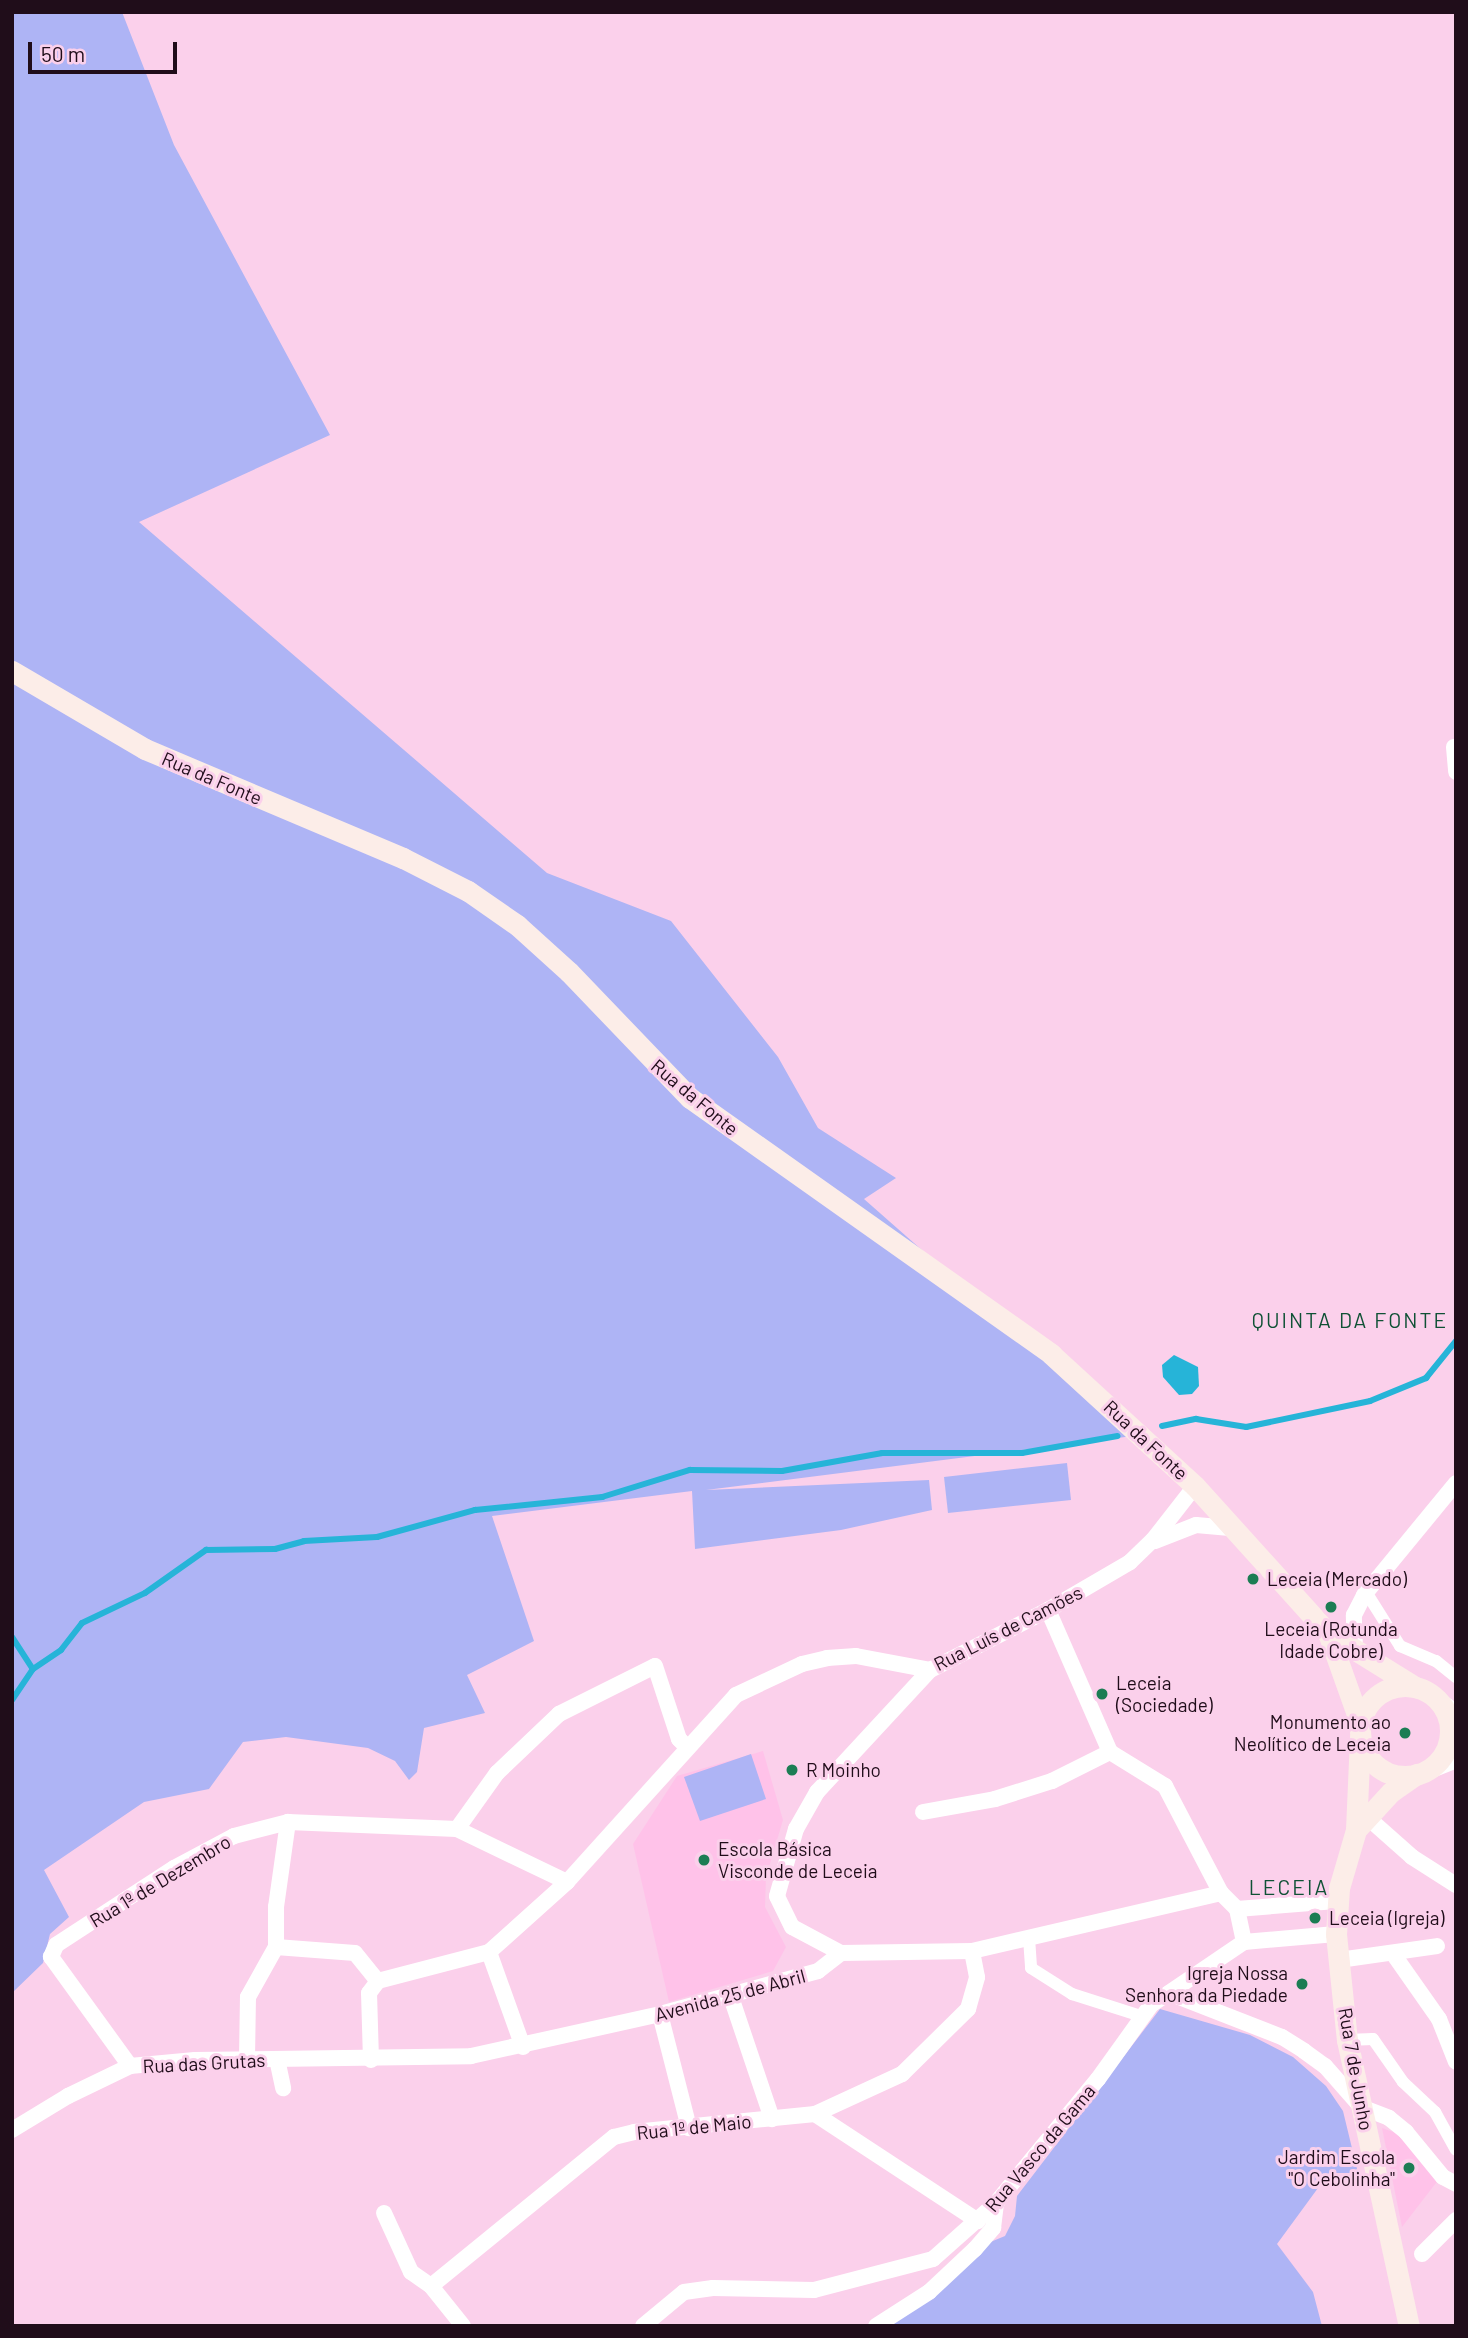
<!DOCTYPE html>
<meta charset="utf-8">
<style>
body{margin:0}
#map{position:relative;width:1468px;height:2338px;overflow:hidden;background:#fbd0eb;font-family:Barlow,sans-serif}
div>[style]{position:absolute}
.built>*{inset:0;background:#ffc2e9}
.green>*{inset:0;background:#aeb4f5}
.water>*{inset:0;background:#26b4d8}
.stream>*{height:6px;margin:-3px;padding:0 3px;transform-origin:3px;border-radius:3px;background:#26b4d8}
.pedestrian>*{height:12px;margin:-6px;padding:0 6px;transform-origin:6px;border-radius:6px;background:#fff}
.minor>*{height:16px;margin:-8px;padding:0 8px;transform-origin:8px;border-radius:8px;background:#fff}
.tertiary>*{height:19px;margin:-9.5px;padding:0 9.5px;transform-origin:9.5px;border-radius:9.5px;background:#fff}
.secondary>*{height:21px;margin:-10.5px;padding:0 10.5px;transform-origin:10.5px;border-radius:10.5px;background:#fcede8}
.secondary>.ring{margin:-10.5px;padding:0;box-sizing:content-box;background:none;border:21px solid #fcede8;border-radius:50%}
.dots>*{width:19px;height:19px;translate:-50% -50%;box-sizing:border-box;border:4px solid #fbd0eb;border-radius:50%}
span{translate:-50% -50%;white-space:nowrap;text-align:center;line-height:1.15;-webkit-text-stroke:6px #fbd0eb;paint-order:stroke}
.street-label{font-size:19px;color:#200d1a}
.poi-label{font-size:19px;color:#200d1a}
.left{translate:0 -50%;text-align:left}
.right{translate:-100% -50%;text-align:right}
.neighbourhood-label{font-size:21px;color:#0f5135;letter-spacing:2px}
.frame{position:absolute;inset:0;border:14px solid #200d1a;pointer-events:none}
.scale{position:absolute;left:28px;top:42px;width:149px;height:32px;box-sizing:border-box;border:4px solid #200d1a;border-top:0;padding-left:9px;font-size:21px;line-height:24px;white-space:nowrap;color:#200d1a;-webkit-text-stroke:5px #fbd0eb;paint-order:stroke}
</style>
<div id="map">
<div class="built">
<i style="clip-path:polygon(763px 1751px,783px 1820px,766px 1877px,765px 1907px,786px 1947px,773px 1971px,669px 2002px,633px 1844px,677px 1776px)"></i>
<i style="clip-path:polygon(1382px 2128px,1402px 2135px,1439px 2179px,1402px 2227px)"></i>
</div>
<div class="green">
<i style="clip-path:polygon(12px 12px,122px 12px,174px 145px,330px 435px,139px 522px,547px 873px,671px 921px,778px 1057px,818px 1128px,896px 1178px,864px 1199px,1133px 1436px,706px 1490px,929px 1480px,932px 1510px,841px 1530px,695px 1549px,692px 1491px,492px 1516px,534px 1641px,467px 1675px,485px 1713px,424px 1728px,417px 1772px,409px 1780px,395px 1761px,368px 1748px,286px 1737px,243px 1742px,209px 1789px,144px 1802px,44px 1870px,69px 1917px,50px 1934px,43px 1963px,12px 1993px)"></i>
<i style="clip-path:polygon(1067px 1463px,1071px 1500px,948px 1513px,944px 1477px)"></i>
<i style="clip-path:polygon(751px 1754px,766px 1799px,700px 1821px,684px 1777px)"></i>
<i style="clip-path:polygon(1160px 2009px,1250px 2035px,1293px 2057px,1326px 2086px,1343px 2111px,1358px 2173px,1329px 2173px,1277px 2244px,1313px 2292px,1322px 2326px,885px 2326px,988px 2243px,1005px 2236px,1015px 2216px,1017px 2196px)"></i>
</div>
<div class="water">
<i style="clip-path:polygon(1174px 1355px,1198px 1367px,1199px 1386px,1192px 1394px,1179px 1395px,1163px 1377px,1162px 1365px)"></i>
</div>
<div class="stream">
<i style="left:1162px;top:1426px;width:35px;rotate:-12deg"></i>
<i style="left:1196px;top:1419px;width:51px;rotate:9.1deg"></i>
<i style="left:1246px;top:1427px;width:127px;rotate:-11.8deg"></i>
<i style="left:1370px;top:1401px;width:61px;rotate:-22.3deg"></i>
<i style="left:1426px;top:1378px;width:48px;rotate:-51deg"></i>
<i style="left:12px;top:1637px;width:38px;rotate:57deg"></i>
<i style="left:12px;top:1700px;width:37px;rotate:-56deg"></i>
<i style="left:33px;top:1669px;width:34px;rotate:-34deg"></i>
<i style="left:61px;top:1650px;width:34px;rotate:-52deg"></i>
<i style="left:82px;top:1623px;width:70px;rotate:-25.5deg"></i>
<i style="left:145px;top:1593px;width:75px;rotate:-35.2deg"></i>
<i style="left:206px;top:1550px;width:69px;rotate:-0.8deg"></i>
<i style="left:275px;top:1549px;width:30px;rotate:-15deg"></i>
<i style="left:304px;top:1541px;width:73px;rotate:-3.1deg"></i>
<i style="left:377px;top:1537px;width:102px;rotate:-15.4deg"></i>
<i style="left:475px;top:1510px;width:128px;rotate:-5.8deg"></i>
<i style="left:602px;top:1497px;width:92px;rotate:-17.1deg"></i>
<i style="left:690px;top:1470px;width:92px;rotate:0.6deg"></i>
<i style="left:782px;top:1471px;width:102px;rotate:-10.2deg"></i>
<i style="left:882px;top:1453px;width:140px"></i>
<i style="left:1022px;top:1453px;width:97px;rotate:-10.1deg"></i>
</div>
<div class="pedestrian">
<i style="left:1366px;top:1592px;width:64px;rotate:57.8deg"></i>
<i style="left:1400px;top:1646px;width:39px;rotate:23deg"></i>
<i style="left:1436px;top:1661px;width:26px;rotate:39deg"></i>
<i style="left:1029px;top:1938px;width:30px;rotate:86deg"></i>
<i style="left:1031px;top:1968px;width:49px;rotate:32.4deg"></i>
<i style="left:1072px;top:1994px;width:72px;rotate:17.7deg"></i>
<i style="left:1347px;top:2040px;width:26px;rotate:-2deg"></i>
<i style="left:1373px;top:2039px;width:52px;rotate:55.1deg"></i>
<i style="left:1403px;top:2082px;width:44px;rotate:43.2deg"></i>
<i style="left:1435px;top:2112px;width:43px;rotate:61.1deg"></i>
</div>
<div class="minor">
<i style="left:1454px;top:747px;width:25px;rotate:85deg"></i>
<i style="left:1155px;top:1541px;width:44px;rotate:-21.3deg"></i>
<i style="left:1196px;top:1525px;width:37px;rotate:5deg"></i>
<i style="left:1048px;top:1610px;width:155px;rotate:66.4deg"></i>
<i style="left:1355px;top:1650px;width:35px;rotate:-92deg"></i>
<i style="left:1354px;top:1615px;width:22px;rotate:-63deg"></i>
<i style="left:1364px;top:1595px;width:145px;rotate:-50.6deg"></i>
<i style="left:1110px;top:1752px;width:65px;rotate:31.7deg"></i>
<i style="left:1165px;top:1786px;width:121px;rotate:62.4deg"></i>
<i style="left:1221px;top:1893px;width:23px;rotate:45deg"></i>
<i style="left:923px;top:1812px;width:73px;rotate:-10.2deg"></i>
<i style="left:995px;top:1799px;width:60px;rotate:-17.5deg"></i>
<i style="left:1052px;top:1781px;width:65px;rotate:-26.6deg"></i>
<i style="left:1367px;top:1817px;width:60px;rotate:41.6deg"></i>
<i style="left:1412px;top:1857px;width:52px;rotate:32.5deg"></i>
<i style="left:457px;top:1829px;width:69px;rotate:-54.5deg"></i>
<i style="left:497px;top:1773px;width:86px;rotate:-43.6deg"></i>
<i style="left:559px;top:1714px;width:107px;rotate:-26.6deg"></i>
<i style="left:655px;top:1666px;width:77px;rotate:71.8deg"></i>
<i style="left:679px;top:1739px;width:10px;rotate:45deg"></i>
<i style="left:567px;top:1882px;width:252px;rotate:-47.9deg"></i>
<i style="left:736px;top:1695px;width:73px;rotate:-25.2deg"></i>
<i style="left:802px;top:1664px;width:26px;rotate:-13deg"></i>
<i style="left:827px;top:1658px;width:29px;rotate:-4deg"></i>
<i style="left:856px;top:1656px;width:75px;rotate:10.7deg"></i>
<i style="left:1237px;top:1909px;width:34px;rotate:78deg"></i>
<i style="left:1244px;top:1942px;width:92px;rotate:-5deg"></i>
<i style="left:1237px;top:1909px;width:99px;rotate:-4.6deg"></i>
<i style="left:276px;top:1947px;width:79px;rotate:4.3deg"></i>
<i style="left:355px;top:1953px;width:36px;rotate:51deg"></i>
<i style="left:489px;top:1952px;width:101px;rotate:70.3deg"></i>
<i style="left:841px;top:1953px;width:55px;rotate:-152deg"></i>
<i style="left:792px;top:1927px;width:34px;rotate:-116deg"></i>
<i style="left:777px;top:1896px;width:70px;rotate:-74.2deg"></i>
<i style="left:796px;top:1829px;width:43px;rotate:-60.4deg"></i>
<i style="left:817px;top:1792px;width:166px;rotate:-47.2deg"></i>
<i style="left:930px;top:1670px;width:132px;rotate:-27deg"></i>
<i style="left:1048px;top:1610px;width:95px;rotate:-30.3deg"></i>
<i style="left:1130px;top:1562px;width:32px;rotate:-44deg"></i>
<i style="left:1153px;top:1540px;width:68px;rotate:-52.1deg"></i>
<i style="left:1394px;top:1955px;width:78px;rotate:54.9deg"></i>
<i style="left:1439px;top:2019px;width:46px;rotate:68.4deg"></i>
<i style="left:1339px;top:1960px;width:99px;rotate:-8.1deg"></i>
<i style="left:1169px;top:1993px;width:121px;rotate:21.3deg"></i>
<i style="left:1282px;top:2037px;width:26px;rotate:32deg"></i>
<i style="left:1304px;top:2051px;width:26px;rotate:36deg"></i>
<i style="left:1325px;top:2066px;width:55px;rotate:48.7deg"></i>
<i style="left:1361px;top:2107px;width:30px;rotate:21deg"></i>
<i style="left:1389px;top:2118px;width:22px;rotate:39deg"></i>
<i style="left:1406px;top:2132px;width:58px;rotate:50.6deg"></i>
<i style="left:1443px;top:2177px;width:15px;rotate:28deg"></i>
<i style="left:730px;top:1994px;width:132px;rotate:71.4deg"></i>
<i style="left:660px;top:2014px;width:118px;rotate:75.7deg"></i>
<i style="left:247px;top:2059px;width:62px;rotate:-89.1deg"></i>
<i style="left:248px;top:1997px;width:57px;rotate:-60.8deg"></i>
<i style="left:276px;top:1947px;width:40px;rotate:-90deg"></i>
<i style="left:276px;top:1907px;width:86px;rotate:-82deg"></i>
<i style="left:277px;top:2059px;width:30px;rotate:78deg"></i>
<i style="left:371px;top:2060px;width:67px;rotate:-91.7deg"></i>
<i style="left:369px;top:1993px;width:15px;rotate:-53deg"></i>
<i style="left:130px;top:2066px;width:135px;rotate:-125.9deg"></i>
<i style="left:51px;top:1957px;width:13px;rotate:-67deg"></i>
<i style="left:56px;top:1945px;width:141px;rotate:-33.1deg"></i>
<i style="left:174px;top:1868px;width:68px;rotate:-28.1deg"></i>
<i style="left:234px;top:1836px;width:56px;rotate:-14.5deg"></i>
<i style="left:288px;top:1822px;width:169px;rotate:2.4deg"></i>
<i style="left:457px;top:1829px;width:122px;rotate:25.7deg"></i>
<i style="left:567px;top:1882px;width:105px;rotate:138.1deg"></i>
<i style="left:489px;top:1952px;width:115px;rotate:165.4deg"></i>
<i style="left:815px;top:2114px;width:96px;rotate:-24.7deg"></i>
<i style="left:902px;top:2074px;width:93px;rotate:-44.6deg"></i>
<i style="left:968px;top:2009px;width:33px;rotate:-74deg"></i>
<i style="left:977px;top:1977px;width:26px;rotate:-101deg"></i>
<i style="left:12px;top:2130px;width:66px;rotate:-31.3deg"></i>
<i style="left:68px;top:2096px;width:69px;rotate:-25.8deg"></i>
<i style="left:130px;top:2066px;width:65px;rotate:-5.3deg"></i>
<i style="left:195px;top:2060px;width:276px;rotate:-0.8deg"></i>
<i style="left:471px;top:2056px;width:194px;rotate:-12.5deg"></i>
<i style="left:660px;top:2014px;width:164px;rotate:-15.2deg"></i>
<i style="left:818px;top:1971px;width:29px;rotate:-38deg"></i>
<i style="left:841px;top:1953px;width:131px;rotate:-0.9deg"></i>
<i style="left:972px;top:1951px;width:256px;rotate:-13.1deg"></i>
<i style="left:384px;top:2213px;width:65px;rotate:65.4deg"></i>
<i style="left:411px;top:2272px;width:24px;rotate:35deg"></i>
<i style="left:431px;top:2286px;width:51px;rotate:51.3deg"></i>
<i style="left:1422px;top:2254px;width:48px;rotate:-45deg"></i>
<i style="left:431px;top:2286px;width:236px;rotate:-39.2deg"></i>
<i style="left:614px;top:2137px;width:21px;rotate:-14deg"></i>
<i style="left:634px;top:2132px;width:182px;rotate:-5.7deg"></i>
<i style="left:815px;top:2114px;width:195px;rotate:33.3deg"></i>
<i style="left:643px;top:2326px;width:53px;rotate:-39.7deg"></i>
<i style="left:684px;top:2292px;width:29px;rotate:-8deg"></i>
<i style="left:713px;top:2288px;width:101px;rotate:1.1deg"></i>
<i style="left:814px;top:2290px;width:123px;rotate:-14.6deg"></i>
<i style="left:933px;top:2259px;width:84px;rotate:-41.6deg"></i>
<i style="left:996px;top:2203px;width:161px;rotate:-50.6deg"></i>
<i style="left:1098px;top:2079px;width:91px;rotate:-54.4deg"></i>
<i style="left:1151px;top:2005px;width:112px;rotate:-34.1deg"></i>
<i style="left:876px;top:2326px;width:63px;rotate:-32.7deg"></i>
<i style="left:929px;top:2292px;width:63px;rotate:-43.1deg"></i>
<i style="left:975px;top:2249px;width:28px;rotate:-49deg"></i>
<i style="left:993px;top:2228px;width:25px;rotate:-83deg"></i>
</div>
<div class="tertiary">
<i style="left:1439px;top:1702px;width:21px;rotate:35deg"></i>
<i style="left:1431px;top:1768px;width:27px;rotate:-22deg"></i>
</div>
<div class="secondary">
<i style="left:12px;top:671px;width:154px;rotate:30.4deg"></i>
<i style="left:145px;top:749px;width:280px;rotate:22.9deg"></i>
<i style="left:403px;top:858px;width:73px;rotate:26.9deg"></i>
<i style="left:468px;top:891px;width:60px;rotate:34.8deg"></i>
<i style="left:517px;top:925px;width:70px;rotate:42.1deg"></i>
<i style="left:569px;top:972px;width:175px;rotate:46.2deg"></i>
<i style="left:690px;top:1098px;width:443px;rotate:35.3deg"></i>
<i style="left:1051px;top:1354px;width:195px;rotate:42.5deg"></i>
<i style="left:1195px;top:1486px;width:198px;rotate:47.9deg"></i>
<i style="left:1328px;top:1633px;width:102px;rotate:31.8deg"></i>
<i style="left:1328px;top:1633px;width:96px;rotate:70.4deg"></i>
<i class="ring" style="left:1360px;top:1686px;width:69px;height:69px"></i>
<i style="left:1360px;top:1738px;width:92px;rotate:92.5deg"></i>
<i style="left:1356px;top:1830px;width:60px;rotate:106.3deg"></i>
<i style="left:1339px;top:1888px;width:46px;rotate:93.7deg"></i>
<i style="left:1336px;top:1934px;width:107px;rotate:84.1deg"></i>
<i style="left:1347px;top:2040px;width:293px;rotate:77.8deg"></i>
<i style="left:1356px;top:1830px;width:52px;rotate:-47.4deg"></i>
<i style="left:1391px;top:1792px;width:32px;rotate:-35deg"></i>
</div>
<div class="dots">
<i style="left:1253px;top:1579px;background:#1c7d54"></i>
<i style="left:1331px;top:1607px;background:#1c7d54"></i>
<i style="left:1102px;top:1694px;background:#1c7d54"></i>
<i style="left:1405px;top:1733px;background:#1c7d54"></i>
<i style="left:792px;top:1770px;background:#1c7d54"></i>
<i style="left:704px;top:1860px;background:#1c7d54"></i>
<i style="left:1315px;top:1918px;background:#1c7d54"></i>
<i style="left:1302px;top:1984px;background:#1c7d54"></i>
<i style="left:1409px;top:2168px;background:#1c7d54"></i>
</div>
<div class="street-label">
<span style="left:212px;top:778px;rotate:23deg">Rua da Fonte</span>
<span style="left:695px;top:1097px;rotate:40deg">Rua da Fonte</span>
<span style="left:1146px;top:1440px;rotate:43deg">Rua da Fonte</span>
<span style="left:1008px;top:1628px;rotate:-27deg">Rua Luís de Camões</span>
<span style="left:160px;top:1881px;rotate:-31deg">Rua 1º de Dezembro</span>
<span style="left:730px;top:1995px;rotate:-15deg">Avenida 25 de Abril</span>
<span style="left:204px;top:2063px;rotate:-3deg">Rua das Grutas</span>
<span style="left:1356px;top:2069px;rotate:80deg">Rua 7 de Junho</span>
<span style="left:694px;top:2127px;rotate:-6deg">Rua 1º de Maio</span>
<span style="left:1040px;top:2148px;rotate:-50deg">Rua Vasco da Gama</span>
</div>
<div class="poi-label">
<span class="left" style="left:1267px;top:1579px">Leceia (Mercado)</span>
<span style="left:1331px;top:1640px">Leceia (Rotunda<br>Idade Cobre)</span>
<span class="left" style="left:1116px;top:1694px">Leceia<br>(Sociedade)</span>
<span class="right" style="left:1391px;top:1733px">Monumento ao<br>Neolítico de Leceia</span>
<span class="left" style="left:806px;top:1770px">R Moinho</span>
<span class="left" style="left:718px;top:1860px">Escola Básica<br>Visconde de Leceia</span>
<span class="left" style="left:1329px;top:1918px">Leceia (Igreja)</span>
<span class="right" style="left:1288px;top:1984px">Igreja Nossa<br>Senhora da Piedade</span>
<span class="right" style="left:1395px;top:2168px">Jardim Escola<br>"O Cebolinha"</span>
</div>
<div class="neighbourhood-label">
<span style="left:1350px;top:1320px">QUINTA DA FONTE</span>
<span style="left:1289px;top:1887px">LECEIA</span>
</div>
<div class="frame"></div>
<div class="scale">50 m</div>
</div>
